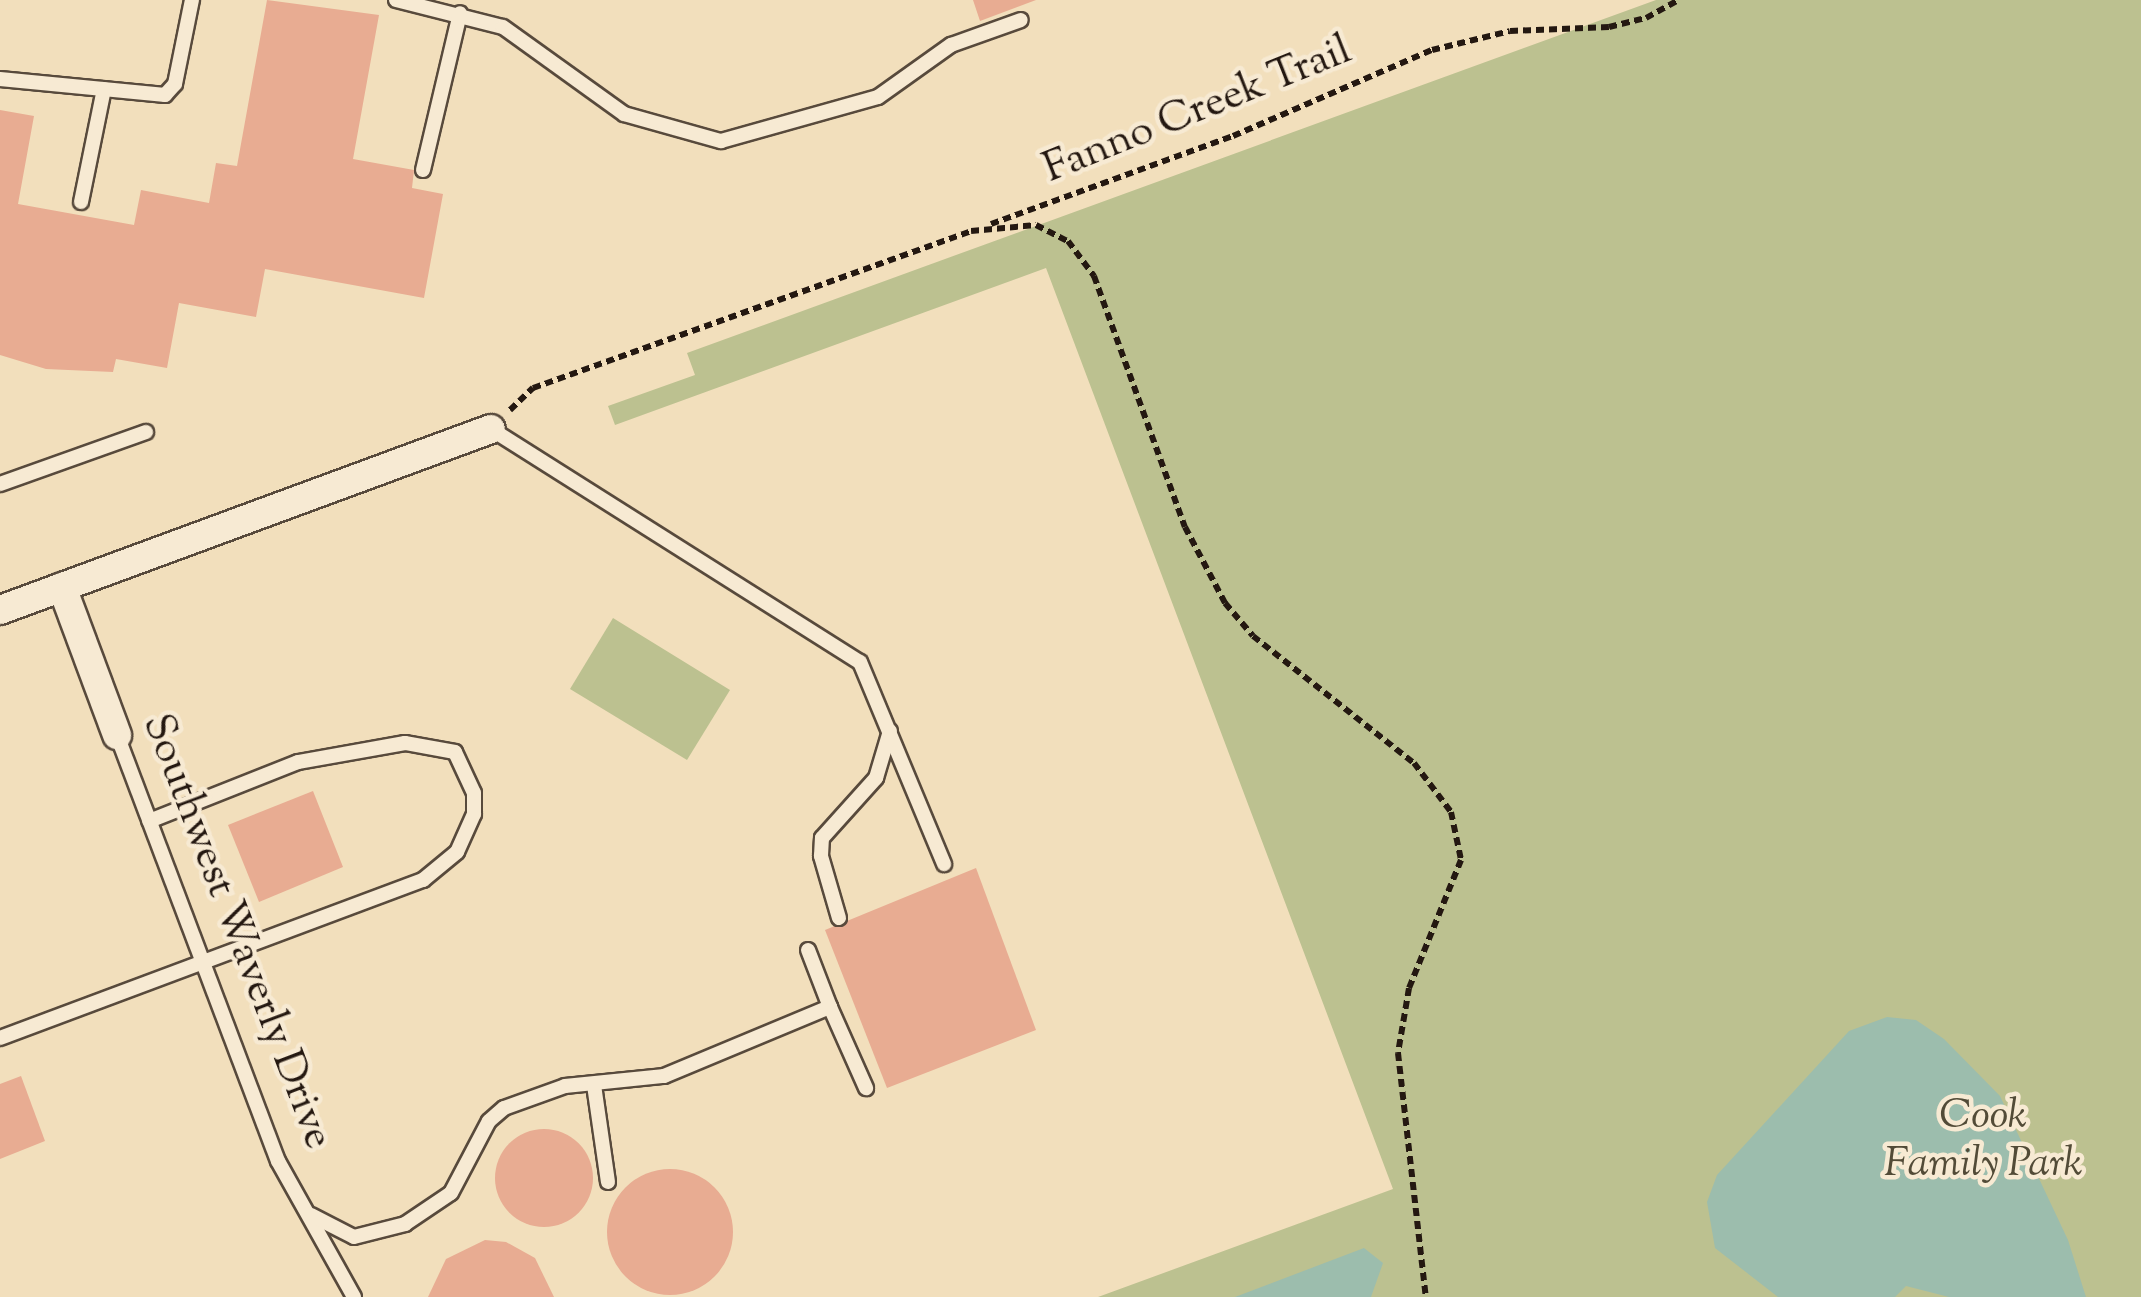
<!DOCTYPE html>
<style>
body{margin:0}
#map{position:relative;width:2141px;height:1297px;overflow:hidden;background:#f2dfbc;font-family:"Sorts Mill Goudy",serif}
div>[style]{position:absolute}
.green>*{inset:0;background:#bcc190}
.water>*{inset:0;background:#9cbdad}
.building>*{inset:0;background:#e8ac92}
.round{border-radius:50%}
.path>*{height:6px;margin-top:-3px;transform-origin:0;background:repeating-linear-gradient(90deg,#241811 0 8px,transparent 0 13px)}
.roads{filter:drop-shadow(2px 0 #584a3c) drop-shadow(-2px 0 #584a3c) drop-shadow(0 2px #584a3c) drop-shadow(0 -2px #584a3c)}
.lane>*{height:14px;margin:-7px;padding:0 7px;transform-origin:7px;border-radius:7px;background:#f7ead3}
.street>*{height:28px;margin:-14px;padding:0 14px;transform-origin:14px;border-radius:14px;background:#f7ead3}
span{translate:-50% -50%;white-space:nowrap;text-align:center;line-height:1.15;-webkit-text-stroke:9px #f7ead3;paint-order:stroke}
.street-label{font-size:42px;color:#241811}
.park-label{font-size:42px;color:#524b37;font-style:italic}
</style>
<div id="map">
<div class="green">
<i style="clip-path:polygon(1656px 0,2141px 0,2141px 1297px,1098px 1297px,1393px 1189px,1046px 268px,615px 425px,608px 406px,695px 375px,687px 353px)"></i>
<i style="clip-path:polygon(613px 618px,730px 690px,687px 760px,570px 689px)"></i>
</div>
<div class="water">
<i style="clip-path:polygon(1887px 1017px,1916px 1020px,1944px 1039px,2000px 1096px,2068px 1240px,2086px 1297px,1949px 1297px,1906px 1286px,1895px 1297px,1778px 1297px,1715px 1248px,1707px 1202px,1717px 1175px,1849px 1031px)"></i>
<i style="clip-path:polygon(1364px 1248px,1383px 1263px,1371px 1297px,1235px 1297px)"></i>
</div>
<div class="building">
<i style="clip-path:polygon(267px 0,379px 15px,353px 159px,414px 170px,412px 188px,443px 194px,424px 298px,265px 269px,256px 317px,179px 303px,167px 368px,116px 359px,113px 372px,46px 369px,0 355px,0 110px,34px 116px,18px 204px,134px 225px,141px 190px,209px 203px,216px 163px,237px 166px)"></i>
<i style="clip-path:polygon(973px 0,1036px 0,980px 21px)"></i>
<i style="clip-path:polygon(313px 791px,343px 867px,259px 902px,228px 825px)"></i>
<i style="clip-path:polygon(976px 868px,1036px 1030px,887px 1088px,825px 930px)"></i>
<i style="clip-path:polygon(21px 1076px,45px 1141px,0 1159px,0 1084px)"></i>
<i class="round" style="left:495px;top:1129px;width:98px;height:98px"></i>
<i class="round" style="left:607px;top:1169px;width:126px;height:126px"></i>
<i style="clip-path:polygon(485px 1240px,506px 1242px,535px 1258px,554px 1297px,428px 1297px,446px 1259px)"></i>
</div>
<div class="path">
<i style="left:991px;top:224px;width:258px;rotate:-20deg"></i>
<i style="left:1233px;top:136px;width:217px;rotate:-23.4deg"></i>
<i style="left:1432px;top:50px;width:80px;rotate:-13.7deg"></i>
<i style="left:1510px;top:31px;width:99px;rotate:-2.3deg"></i>
<i style="left:1609px;top:27px;width:38px;rotate:-14deg"></i>
<i style="left:1646px;top:18px;width:37px;rotate:-29deg"></i>
<i style="left:510px;top:410px;width:32px;rotate:-44deg"></i>
<i style="left:533px;top:388px;width:465px;rotate:-19.7deg"></i>
<i style="left:971px;top:231px;width:65px;rotate:-5.3deg"></i>
<i style="left:1036px;top:225px;width:36px;rotate:27deg"></i>
<i style="left:1068px;top:241px;width:44px;rotate:53.4deg"></i>
<i style="left:1094px;top:276px;width:267px;rotate:70.1deg"></i>
<i style="left:1185px;top:527px;width:86px;rotate:62.2deg"></i>
<i style="left:1225px;top:603px;width:43px;rotate:49.7deg"></i>
<i style="left:1253px;top:636px;width:205px;rotate:38.3deg"></i>
<i style="left:1414px;top:763px;width:61px;rotate:52.9deg"></i>
<i style="left:1451px;top:812px;width:49px;rotate:78.2deg"></i>
<i style="left:1461px;top:860px;width:138px;rotate:112.1deg"></i>
<i style="left:1409px;top:988px;width:66px;rotate:99.6deg"></i>
<i style="left:1398px;top:1053px;width:246px;rotate:83.5deg"></i>
</div>
<div class="roads">
<div class="lane">
<i style="left:396px;top:0;width:110px;rotate:14.2deg"></i>
<i style="left:503px;top:27px;width:149px;rotate:35.7deg"></i>
<i style="left:624px;top:114px;width:101px;rotate:15.6deg"></i>
<i style="left:721px;top:141px;width:163px;rotate:-15.7deg"></i>
<i style="left:878px;top:97px;width:90px;rotate:-35.5deg"></i>
<i style="left:951px;top:45px;width:74px;rotate:-19.7deg"></i>
<i style="left:0;top:79px;width:166px;rotate:5.5deg"></i>
<i style="left:165px;top:95px;width:15px;rotate:-48deg"></i>
<i style="left:175px;top:84px;width:86px;rotate:-78.6deg"></i>
<i style="left:423px;top:170px;width:161px;rotate:-76.7deg"></i>
<i style="left:81px;top:202px;width:115px;rotate:-78.5deg"></i>
<i style="left:491px;top:429px;width:436px;rotate:32.3deg"></i>
<i style="left:860px;top:662px;width:219px;rotate:67.4deg"></i>
<i style="left:0;top:484px;width:155px;rotate:-19.6deg"></i>
<i style="left:117px;top:735px;width:455px;rotate:69.3deg"></i>
<i style="left:278px;top:1161px;width:156px;rotate:60.8deg"></i>
<i style="left:839px;top:918px;width:65px;rotate:-106.2deg"></i>
<i style="left:821px;top:856px;width:18px;rotate:-87deg"></i>
<i style="left:822px;top:838px;width:81px;rotate:-48deg"></i>
<i style="left:876px;top:778px;width:49px;rotate:-73.4deg"></i>
<i style="left:830px;top:1007px;width:89px;rotate:66deg"></i>
<i style="left:0;top:1038px;width:452px;rotate:-20.5deg"></i>
<i style="left:423px;top:880px;width:44px;rotate:-39.5deg"></i>
<i style="left:457px;top:852px;width:42px;rotate:-65.9deg"></i>
<i style="left:474px;top:814px;width:21px;rotate:-90deg"></i>
<i style="left:474px;top:793px;width:45px;rotate:-114.9deg"></i>
<i style="left:455px;top:752px;width:51px;rotate:-169.8deg"></i>
<i style="left:405px;top:743px;width:109px;rotate:169.9deg"></i>
<i style="left:298px;top:762px;width:160px;rotate:158.4deg"></i>
<i style="left:594px;top:1085px;width:98px;rotate:81.8deg"></i>
<i style="left:311px;top:1215px;width:48px;rotate:27.1deg"></i>
<i style="left:354px;top:1237px;width:53px;rotate:-14.3deg"></i>
<i style="left:405px;top:1224px;width:55px;rotate:-34deg"></i>
<i style="left:451px;top:1193px;width:81px;rotate:-62.2deg"></i>
<i style="left:489px;top:1121px;width:20px;rotate:-41deg"></i>
<i style="left:504px;top:1108px;width:65px;rotate:-19.8deg"></i>
<i style="left:565px;top:1086px;width:100px;rotate:-5.8deg"></i>
<i style="left:664px;top:1076px;width:180px;rotate:-22.6deg"></i>
<i style="left:830px;top:1007px;width:61px;rotate:-111.1deg"></i>
</div>
<div class="street">
<i style="left:62px;top:587px;width:158px;rotate:69.6deg"></i>
<i style="left:0;top:610px;width:523px;rotate:-20.24deg"></i>
</div>
</div>
<div class="street-label">
<span style="left:1198px;top:111px;rotate:-22deg">Fanno Creek Trail</span>
<span style="left:236px;top:932px;rotate:69deg">Southwest Waverly Drive</span>
</div>
<div class="park-label">
<span style="left:1983px;top:1141px">Cook<br>Family Park</span>
</div>
</div>
